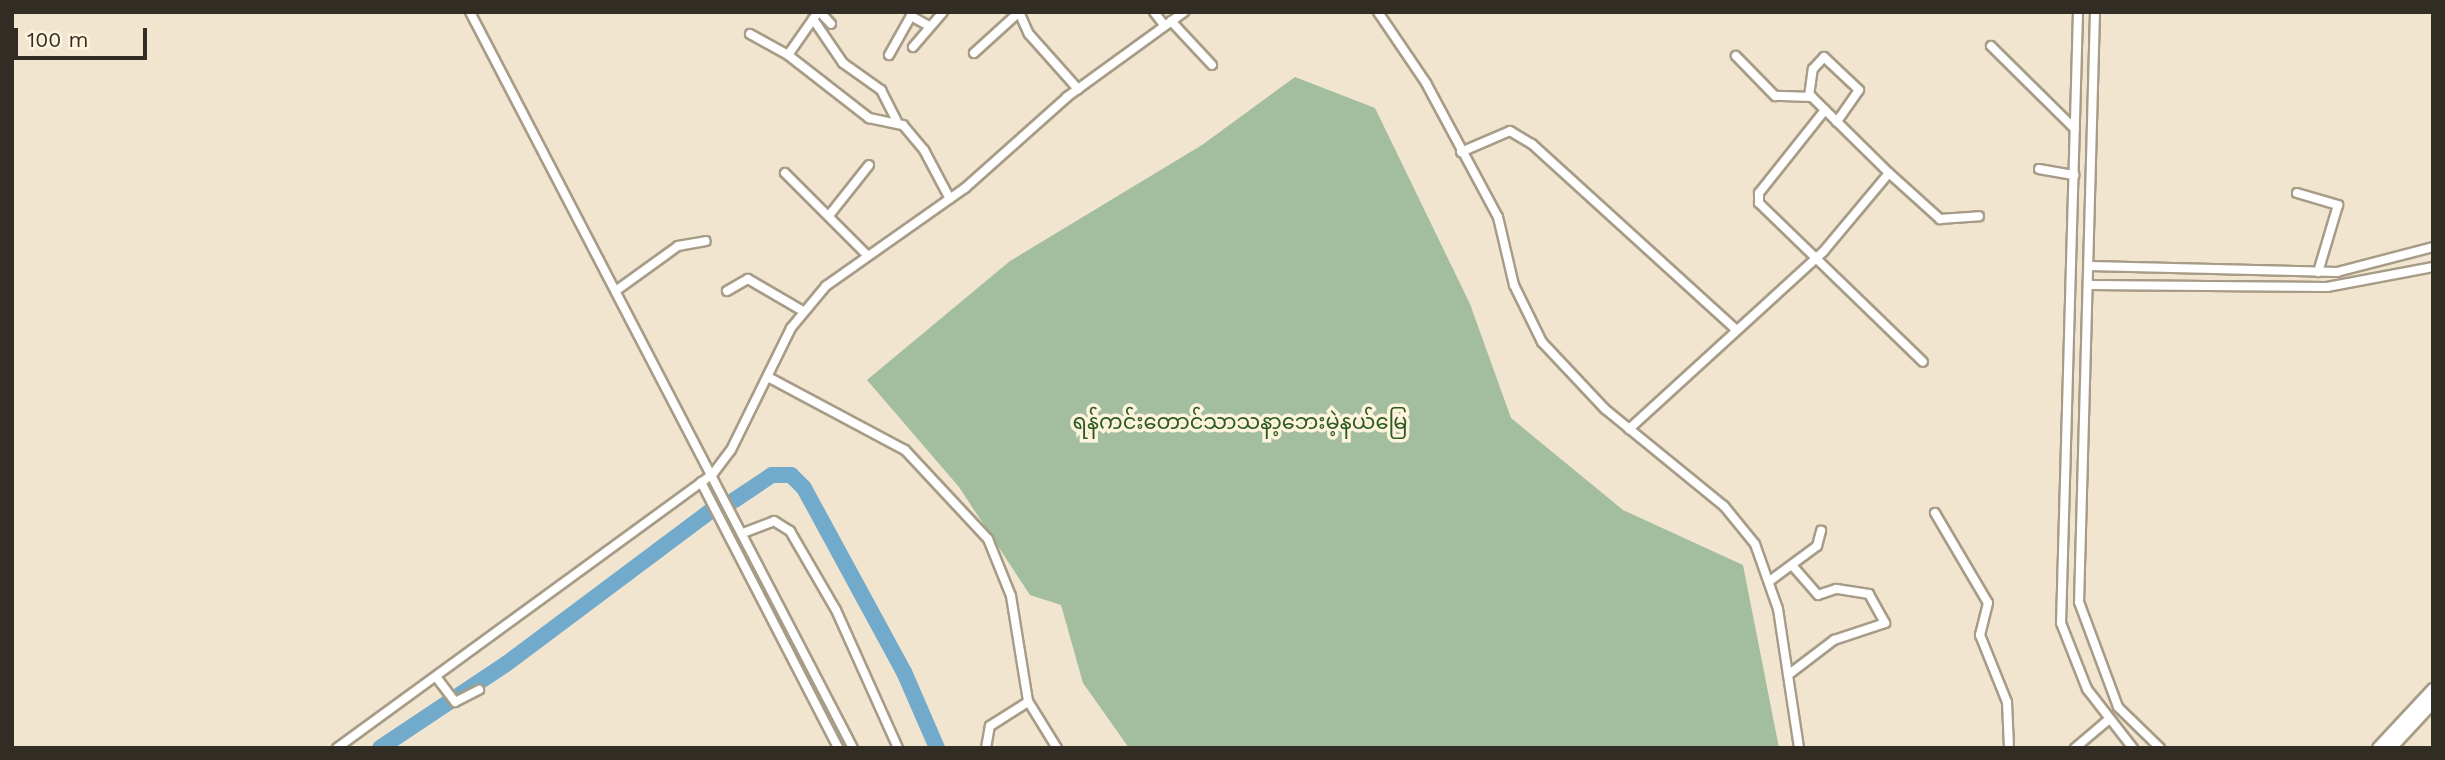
<!DOCTYPE html>
<meta charset="utf-8">
<style>
body{margin:0}
#map{position:relative;width:2445px;height:760px;overflow:hidden;background:#f1e5cf;font-family:"Work Sans","Noto Sans Myanmar",sans-serif}
div>[style]{position:absolute}
.green>*{inset:0;background:#a3be9e}
.river>*{height:16px;margin:-8px;padding:0 8px;transform-origin:8px;border-radius:8px;background:#72aacb}
.roads{filter:drop-shadow(2px 0 #a79c87) drop-shadow(-2px 0 #a79c87) drop-shadow(0 2px #a79c87) drop-shadow(0 -2px #a79c87)}
.minor>*{height:8px;margin:-4px;padding:0 4px;transform-origin:4px;border-radius:4px;background:#fff}
.tertiary>*{height:10px;margin:-5px;padding:0 5px;transform-origin:5px;border-radius:5px;background:#fff}
span{translate:-50% -50%;white-space:nowrap;text-align:center;line-height:1.15;-webkit-text-stroke:7px #fef3dc;paint-order:stroke}
.park-label{font-size:21px;color:#2a5b1f}
.frame{position:absolute;inset:0;border:14px solid #322d24;pointer-events:none}
.scale{position:absolute;left:14px;top:28px;width:133px;height:32px;box-sizing:border-box;border:4px solid #322d24;border-top:0;padding-left:9px;font-size:21px;line-height:24px;white-space:nowrap;color:#322d24;-webkit-text-stroke:5px #fef3dc;paint-order:stroke}
</style>
<div id="map">
<div class="green">
<i style="clip-path:polygon(1295px 77px,1375px 108px,1470px 304px,1511px 418px,1623px 510px,1743px 565px,1779px 748px,1129px 748px,1083px 683px,1061px 605px,1030px 595px,959px 487px,867px 380px,1010px 261px,1202px 145px)"></i>
</div>
<div class="river">
<i style="left:733px;top:501px;width:47px;rotate:-33.7deg"></i>
<i style="left:772px;top:475px;width:19px"></i>
<i style="left:791px;top:475px;width:18px;rotate:45deg"></i>
<i style="left:804px;top:488px;width:209px;rotate:61.5deg"></i>
<i style="left:904px;top:672px;width:83px;rotate:66.5deg"></i>
<i style="left:380px;top:748px;width:151px;rotate:-33.7deg"></i>
<i style="left:506px;top:664px;width:254px;rotate:-36.8deg"></i>
</div>
<div class="roads">
<div class="minor">
<i style="left:470px;top:12px;width:830px;rotate:62.51deg"></i>
<i style="left:818px;top:12px;width:52px;rotate:124.9deg"></i>
<i style="left:788px;top:55px;width:103px;rotate:37.9deg"></i>
<i style="left:869px;top:118px;width:35px;rotate:12deg"></i>
<i style="left:903px;top:125px;width:33px;rotate:50deg"></i>
<i style="left:924px;top:150px;width:55px;rotate:62deg"></i>
<i style="left:820px;top:12px;width:16px;rotate:47deg"></i>
<i style="left:1154px;top:12px;width:16px;rotate:52deg"></i>
<i style="left:1378px;top:12px;width:86px;rotate:55.9deg"></i>
<i style="left:1426px;top:83px;width:152px;rotate:61.8deg"></i>
<i style="left:1498px;top:217px;width:70px;rotate:76.8deg"></i>
<i style="left:1514px;top:285px;width:64px;rotate:63.8deg"></i>
<i style="left:1542px;top:342px;width:92px;rotate:46.8deg"></i>
<i style="left:1605px;top:409px;width:154px;rotate:39.2deg"></i>
<i style="left:1724px;top:506px;width:49px;rotate:50.8deg"></i>
<i style="left:1755px;top:544px;width:69px;rotate:70.5deg"></i>
<i style="left:1778px;top:609px;width:141px;rotate:81.4deg"></i>
<i style="left:2078px;top:12px;width:611px;rotate:91.59deg"></i>
<i style="left:2061px;top:623px;width:71px;rotate:68.5deg"></i>
<i style="left:2087px;top:689px;width:75px;rotate:52.1deg"></i>
<i style="left:2095px;top:12px;width:590px;rotate:91.55deg"></i>
<i style="left:2079px;top:602px;width:112px;rotate:69.6deg"></i>
<i style="left:2118px;top:707px;width:59px;rotate:44.3deg"></i>
<i style="left:813px;top:19px;width:53px;rotate:55.7deg"></i>
<i style="left:843px;top:63px;width:47px;rotate:35.4deg"></i>
<i style="left:881px;top:90px;width:34px;rotate:63deg"></i>
<i style="left:1171px;top:21px;width:60px;rotate:47deg"></i>
<i style="left:750px;top:34px;width:43px;rotate:28.9deg"></i>
<i style="left:1991px;top:46px;width:118px;rotate:44.7deg"></i>
<i style="left:913px;top:47px;width:46px;rotate:-49.4deg"></i>
<i style="left:974px;top:53px;width:61px;rotate:-42.3deg"></i>
<i style="left:1019px;top:12px;width:24px;rotate:66deg"></i>
<i style="left:1029px;top:34px;width:74px;rotate:48.3deg"></i>
<i style="left:889px;top:55px;width:45px;rotate:-60.6deg"></i>
<i style="left:911px;top:16px;width:21px;rotate:29deg"></i>
<i style="left:1809px;top:96px;width:27px;rotate:-82deg"></i>
<i style="left:1813px;top:69px;width:16px;rotate:-47deg"></i>
<i style="left:1824px;top:57px;width:48px;rotate:43.3deg"></i>
<i style="left:1859px;top:90px;width:39px;rotate:125deg"></i>
<i style="left:1825px;top:110px;width:106px;rotate:128.5deg"></i>
<i style="left:1759px;top:193px;width:10px;rotate:90deg"></i>
<i style="left:1759px;top:203px;width:228px;rotate:44.1deg"></i>
<i style="left:1461px;top:152px;width:53px;rotate:-23.2deg"></i>
<i style="left:1510px;top:131px;width:26px;rotate:31deg"></i>
<i style="left:1532px;top:144px;width:275px;rotate:42.3deg"></i>
<i style="left:2039px;top:169px;width:36px;rotate:10deg"></i>
<i style="left:785px;top:173px;width:116px;rotate:45deg"></i>
<i style="left:1889px;top:173px;width:69px;rotate:42deg"></i>
<i style="left:1940px;top:219px;width:39px;rotate:-4deg"></i>
<i style="left:2297px;top:193px;width:43px;rotate:16.3deg"></i>
<i style="left:2338px;top:205px;width:70px;rotate:106.6deg"></i>
<i style="left:831px;top:213px;width:61px;rotate:-51.6deg"></i>
<i style="left:2090px;top:266px;width:247px;rotate:1.4deg"></i>
<i style="left:2337px;top:272px;width:99px;rotate:-14.6deg"></i>
<i style="left:2090px;top:285px;width:237px;rotate:0.5deg"></i>
<i style="left:2327px;top:287px;width:108px;rotate:-10.7deg"></i>
<i style="left:617px;top:290px;width:75px;rotate:-35.8deg"></i>
<i style="left:678px;top:246px;width:28px;rotate:-10deg"></i>
<i style="left:727px;top:291px;width:24px;rotate:-30deg"></i>
<i style="left:748px;top:279px;width:64px;rotate:30.2deg"></i>
<i style="left:768px;top:377px;width:155px;rotate:28.1deg"></i>
<i style="left:905px;top:450px;width:122px;rotate:47deg"></i>
<i style="left:988px;top:539px;width:61px;rotate:68deg"></i>
<i style="left:1011px;top:596px;width:106px;rotate:80.8deg"></i>
<i style="left:1028px;top:701px;width:55px;rotate:58.3deg"></i>
<i style="left:1629px;top:429px;width:263px;rotate:-42.4deg"></i>
<i style="left:1823px;top:252px;width:103px;rotate:-50.1deg"></i>
<i style="left:1889px;top:173px;width:108px;rotate:-135.4deg"></i>
<i style="left:1812px;top:97px;width:37px;rotate:-178deg"></i>
<i style="left:1775px;top:96px;width:56px;rotate:-134.3deg"></i>
<i style="left:701px;top:482px;width:299px;rotate:62.7deg"></i>
<i style="left:1935px;top:513px;width:104px;rotate:59.5deg"></i>
<i style="left:1988px;top:603px;width:33px;rotate:104deg"></i>
<i style="left:1980px;top:635px;width:72px;rotate:68.1deg"></i>
<i style="left:2007px;top:702px;width:46px;rotate:87.5deg"></i>
<i style="left:743px;top:533px;width:33px;rotate:-21deg"></i>
<i style="left:774px;top:521px;width:19px;rotate:32deg"></i>
<i style="left:790px;top:531px;width:91px;rotate:59.8deg"></i>
<i style="left:836px;top:610px;width:151px;rotate:65.8deg"></i>
<i style="left:1771px;top:580px;width:57px;rotate:-36.5deg"></i>
<i style="left:1817px;top:546px;width:16px;rotate:-75deg"></i>
<i style="left:1788px;top:675px;width:58px;rotate:-37.3deg"></i>
<i style="left:1834px;top:640px;width:54px;rotate:-18.4deg"></i>
<i style="left:1885px;top:623px;width:33px;rotate:-119deg"></i>
<i style="left:1869px;top:594px;width:33px;rotate:-171deg"></i>
<i style="left:1836px;top:589px;width:19px;rotate:162deg"></i>
<i style="left:1818px;top:595px;width:37px;rotate:-131deg"></i>
<i style="left:437px;top:678px;width:30px;rotate:53deg"></i>
<i style="left:455px;top:702px;width:27px;rotate:-27deg"></i>
<i style="left:337px;top:748px;width:464px;rotate:-36.1deg"></i>
<i style="left:712px;top:475px;width:31px;rotate:-53deg"></i>
<i style="left:731px;top:450px;width:136px;rotate:-63.8deg"></i>
<i style="left:791px;top:328px;width:55px;rotate:-50.2deg"></i>
<i style="left:826px;top:286px;width:170px;rotate:-35.2deg"></i>
<i style="left:965px;top:188px;width:137px;rotate:-41.7deg"></i>
<i style="left:1067px;top:97px;width:145px;rotate:-36deg"></i>
<i style="left:986px;top:748px;width:22px;rotate:-80deg"></i>
<i style="left:990px;top:726px;width:45px;rotate:-32.3deg"></i>
<i style="left:2075px;top:748px;width:42px;rotate:-40.2deg"></i>
</div>
<div class="tertiary">
<i style="left:2378px;top:748px;width:81px;rotate:-47deg"></i>
<i style="left:2391px;top:748px;width:62px;rotate:-47deg"></i>
</div>
</div>
<div class="park-label">
<span style="left:1240px;top:422px">ရန်ကင်းတောင်သာသနာ့ဘေးမဲ့နယ်မြေ</span>
</div>
<div class="frame"></div>
<div class="scale">100 m</div>
</div>
